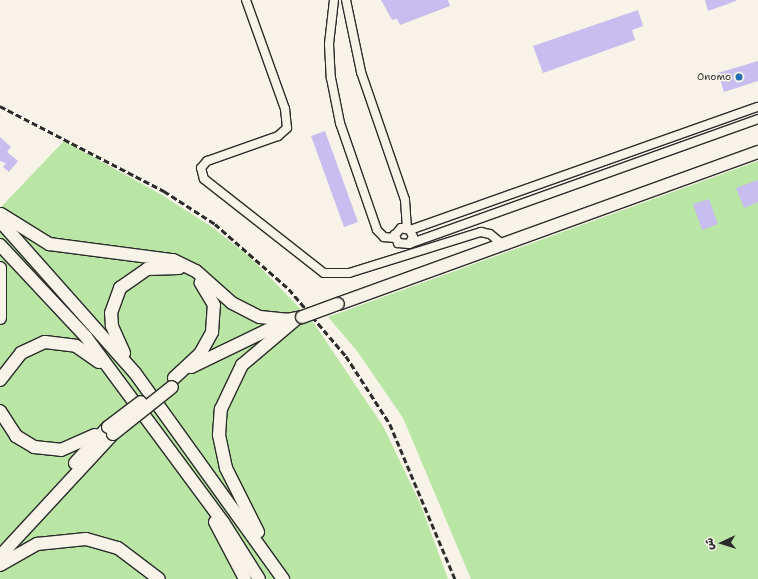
<!DOCTYPE html>
<meta charset="utf-8">
<style>
body{margin:0}
#map{position:relative;width:758px;height:579px;overflow:hidden;background:#f7f3e8;font-family:"Shantell Sans","Playpen Sans Arabic",sans-serif}
div>[style]{position:absolute}
.green>*{inset:0;background:#b9e6a4}
.building>*{inset:0;background:#c7bdef}
.roads{filter:drop-shadow(1px 0 #2b2b2b) drop-shadow(-1px 0 #2b2b2b) drop-shadow(0 1px #2b2b2b) drop-shadow(0 -1px #2b2b2b)}
.street>*{height:8px;margin:-4px;padding:0 4px;transform-origin:4px;border-radius:4px;background:#f7f3e8}
.secondary>*{height:12px;margin:-6px;padding:0 6px;transform-origin:6px;border-radius:6px;background:#f7f3e8}
.rail>*{height:2.5px;margin-top:-1.25px;transform-origin:0;background:repeating-linear-gradient(90deg,#2b2b2b 0 6px,transparent 0 9px)}
.bridges{filter:drop-shadow(1px 0 #2b2b2b) drop-shadow(-1px 0 #2b2b2b) drop-shadow(0 1px #2b2b2b) drop-shadow(0 -1px #2b2b2b)}
.secondary-bridge>*{height:12px;margin:-6px;padding:0 6px;transform-origin:6px;border-radius:6px;background:#f7f3e8}
.dots>*{width:11px;height:11px;translate:-50% -50%;box-sizing:border-box;border:2px solid #f7f3e8;border-radius:50%}
span{translate:-50% -50%;white-space:nowrap;text-align:center;line-height:1.15;-webkit-text-stroke:3px #f7f3e8;paint-order:stroke}
.poi-label{font-size:10px;color:#2b2b2b}
.right{translate:-100% -50%;text-align:right}
.north{position:absolute;left:702px;top:523px;width:40px;height:40px;-webkit-text-stroke:3px #f7f3e8;paint-order:stroke;rotate:266deg;font-size:11px;font-weight:700;line-height:16px;text-align:center;color:#2b2b2b}
.north::after{content:'';display:block;margin:auto;width:14px;height:18px;background:#2b2b2b;clip-path:polygon(50% 0,100% 100%,50% 72%,0 100%)}
</style>
<div id="map">
<div class="green">
<i style="clip-path:polygon(64px 141px,162px 195px,212px 227px,251px 258px,313px 322px,383px 426px,420px 503px,448px 579px,0 579px,0 208px)"></i>
<i style="clip-path:polygon(758px 161px,758px 579px,471px 579px,403px 418px,357px 351px,328px 317px)"></i>
</div>
<div class="building">
<i style="clip-path:polygon(381px 0,448px 0,450px 6px,400px 25px,397px 19px,392px 20px)"></i>
<i style="clip-path:polygon(705px 0,736px 0,736px 1px,708px 11px)"></i>
<i style="clip-path:polygon(638px 10px,643px 26px,632px 30px,635px 40px,543px 73px,533px 46px)"></i>
<i style="clip-path:polygon(758px 61px,758px 81px,724px 92px,718px 73px)"></i>
<i style="clip-path:polygon(325px 131px,358px 222px,344px 227px,311px 136px)"></i>
<i style="clip-path:polygon(0 137px,11px 147px,7px 152px,18px 161px,9px 172px,3px 167px,6px 163px,0 161px)"></i>
<i style="clip-path:polygon(758px 180px,758px 202px,744px 208px,736px 188px)"></i>
<i style="clip-path:polygon(709px 199px,718px 224px,702px 230px,693px 204px)"></i>
</div>
<div class="roads">
<div class="street">
<i style="left:246px;top:0;width:116px;rotate:70.3deg"></i>
<i style="left:285px;top:109px;width:19px;rotate:84deg"></i>
<i style="left:287px;top:128px;width:12px;rotate:138deg"></i>
<i style="left:278px;top:136px;width:75px;rotate:160.6deg"></i>
<i style="left:207px;top:161px;width:9px;rotate:131deg"></i>
<i style="left:201px;top:168px;width:11px;rotate:75deg"></i>
<i style="left:204px;top:179px;width:152px;rotate:38.1deg"></i>
<i style="left:324px;top:273px;width:25px"></i>
<i style="left:349px;top:273px;width:138px;rotate:-17.3deg"></i>
<i style="left:481px;top:232px;width:9px;rotate:13deg"></i>
<i style="left:490px;top:234px;width:17px;rotate:40deg"></i>
<i style="left:334px;top:0;width:44px;rotate:96.5deg"></i>
<i style="left:329px;top:44px;width:34px;rotate:87deg"></i>
<i style="left:331px;top:78px;width:46px;rotate:78.7deg"></i>
<i style="left:340px;top:123px;width:113px;rotate:70.9deg"></i>
<i style="left:377px;top:230px;width:10px;rotate:45deg"></i>
<i style="left:384px;top:237px;width:11px;rotate:5deg"></i>
<i style="left:346px;top:0;width:74px;rotate:78.2deg"></i>
<i style="left:361px;top:72px;width:135px;rotate:71deg"></i>
<i style="left:405px;top:200px;width:28px;rotate:86deg"></i>
<i style="left:410px;top:230px;width:8px;rotate:67deg"></i>
<i style="left:413px;top:237px;width:8px;rotate:120deg"></i>
<i style="left:409px;top:244px;width:11px;rotate:-175deg"></i>
<i style="left:398px;top:243px;width:9px;rotate:-111deg"></i>
<i style="left:395px;top:235px;width:9px;rotate:-49deg"></i>
<i style="left:401px;top:228px;width:9px;rotate:13deg"></i>
<i style="left:410px;top:230px;width:369px;rotate:-19.5deg"></i>
<i style="left:409px;top:244px;width:371px;rotate:-19.7deg"></i>
</div>
<div class="secondary">
<i style="left:1px;top:214px;width:57px;rotate:32deg"></i>
<i style="left:49px;top:244px;width:125px;rotate:7.4deg"></i>
<i style="left:173px;top:260px;width:25px;rotate:26deg"></i>
<i style="left:196px;top:271px;width:48px;rotate:41.6deg"></i>
<i style="left:232px;top:303px;width:31px;rotate:27deg"></i>
<i style="left:260px;top:317px;width:27px;rotate:6deg"></i>
<i style="left:287px;top:320px;width:15px;rotate:-11deg"></i>
<i style="left:0;top:221px;width:203px;rotate:48.4deg"></i>
<i style="left:135px;top:373px;width:254px;rotate:54.3deg"></i>
<i style="left:0;top:245px;width:126px;rotate:46.9deg"></i>
<i style="left:86px;top:337px;width:230px;rotate:53.5deg"></i>
<i style="left:223px;top:522px;width:67px;rotate:57.7deg"></i>
<i style="left:0;top:268px;width:50px;rotate:90deg"></i>
<i style="left:338px;top:304px;width:447px;rotate:-19.9deg"></i>
<i style="left:124px;top:353px;width:30px;rotate:-114deg"></i>
<i style="left:112px;top:326px;width:13px;rotate:-94deg"></i>
<i style="left:111px;top:313px;width:27px;rotate:-70deg"></i>
<i style="left:120px;top:288px;width:33px;rotate:-35deg"></i>
<i style="left:147px;top:269px;width:32px;rotate:-2deg"></i>
<i style="left:191px;top:367px;width:106px;rotate:-25.8deg"></i>
<i style="left:174px;top:378px;width:35px;rotate:-43deg"></i>
<i style="left:200px;top:354px;width:25px;rotate:-61deg"></i>
<i style="left:212px;top:332px;width:27px;rotate:-86deg"></i>
<i style="left:214px;top:305px;width:26px;rotate:-121deg"></i>
<i style="left:0;top:380px;width:34px;rotate:-52deg"></i>
<i style="left:21px;top:353px;width:26px;rotate:-25deg"></i>
<i style="left:45px;top:342px;width:31px;rotate:7deg"></i>
<i style="left:76px;top:346px;width:28px;rotate:35deg"></i>
<i style="left:0;top:411px;width:30px;rotate:57deg"></i>
<i style="left:16px;top:436px;width:21px;rotate:31deg"></i>
<i style="left:34px;top:447px;width:27px;rotate:6deg"></i>
<i style="left:61px;top:450px;width:37px;rotate:-24deg"></i>
<i style="left:75px;top:463px;width:49px;rotate:-47.5deg"></i>
<i style="left:215px;top:522px;width:64px;rotate:62.2deg"></i>
<i style="left:258px;top:532px;width:72px;rotate:-116.6deg"></i>
<i style="left:226px;top:468px;width:34px;rotate:-102deg"></i>
<i style="left:219px;top:435px;width:26px;rotate:-86deg"></i>
<i style="left:221px;top:409px;width:49px;rotate:-64.5deg"></i>
<i style="left:242px;top:365px;width:70px;rotate:-40.3deg"></i>
<i style="left:0;top:556px;width:166px;rotate:-47.2deg"></i>
<i style="left:0;top:565px;width:43px;rotate:-29.6deg"></i>
<i style="left:37px;top:544px;width:49px;rotate:-5.8deg"></i>
<i style="left:86px;top:539px;width:33px;rotate:16deg"></i>
<i style="left:118px;top:548px;width:51px;rotate:37.1deg"></i>
</div>
</div>
<div class="rail">
<i style="left:0;top:106px;width:185px;rotate:27.4deg"></i>
<i style="left:164px;top:191px;width:61px;rotate:32.9deg"></i>
<i style="left:215px;top:224px;width:98px;rotate:41.3deg"></i>
<i style="left:289px;top:289px;width:88px;rotate:49.6deg"></i>
<i style="left:346px;top:356px;width:81px;rotate:57.1deg"></i>
<i style="left:390px;top:424px;width:168px;rotate:67.2deg"></i>
</div>
<div class="bridges">
<div class="secondary-bridge">
<i style="left:302px;top:317px;width:38px;rotate:-20deg"></i>
<i style="left:108px;top:427px;width:41px;rotate:-37.1deg"></i>
<i style="left:113px;top:434px;width:75px;rotate:-38.5deg"></i>
</div>
</div>
<div class="dots">
<i style="left:739px;top:77px;background:#1f6fb2"></i>
</div>
<div class="poi-label">
<span class="right" style="left:731px;top:77px">Onomo</span>
</div>
<div class="north">ش</div>
</div>
